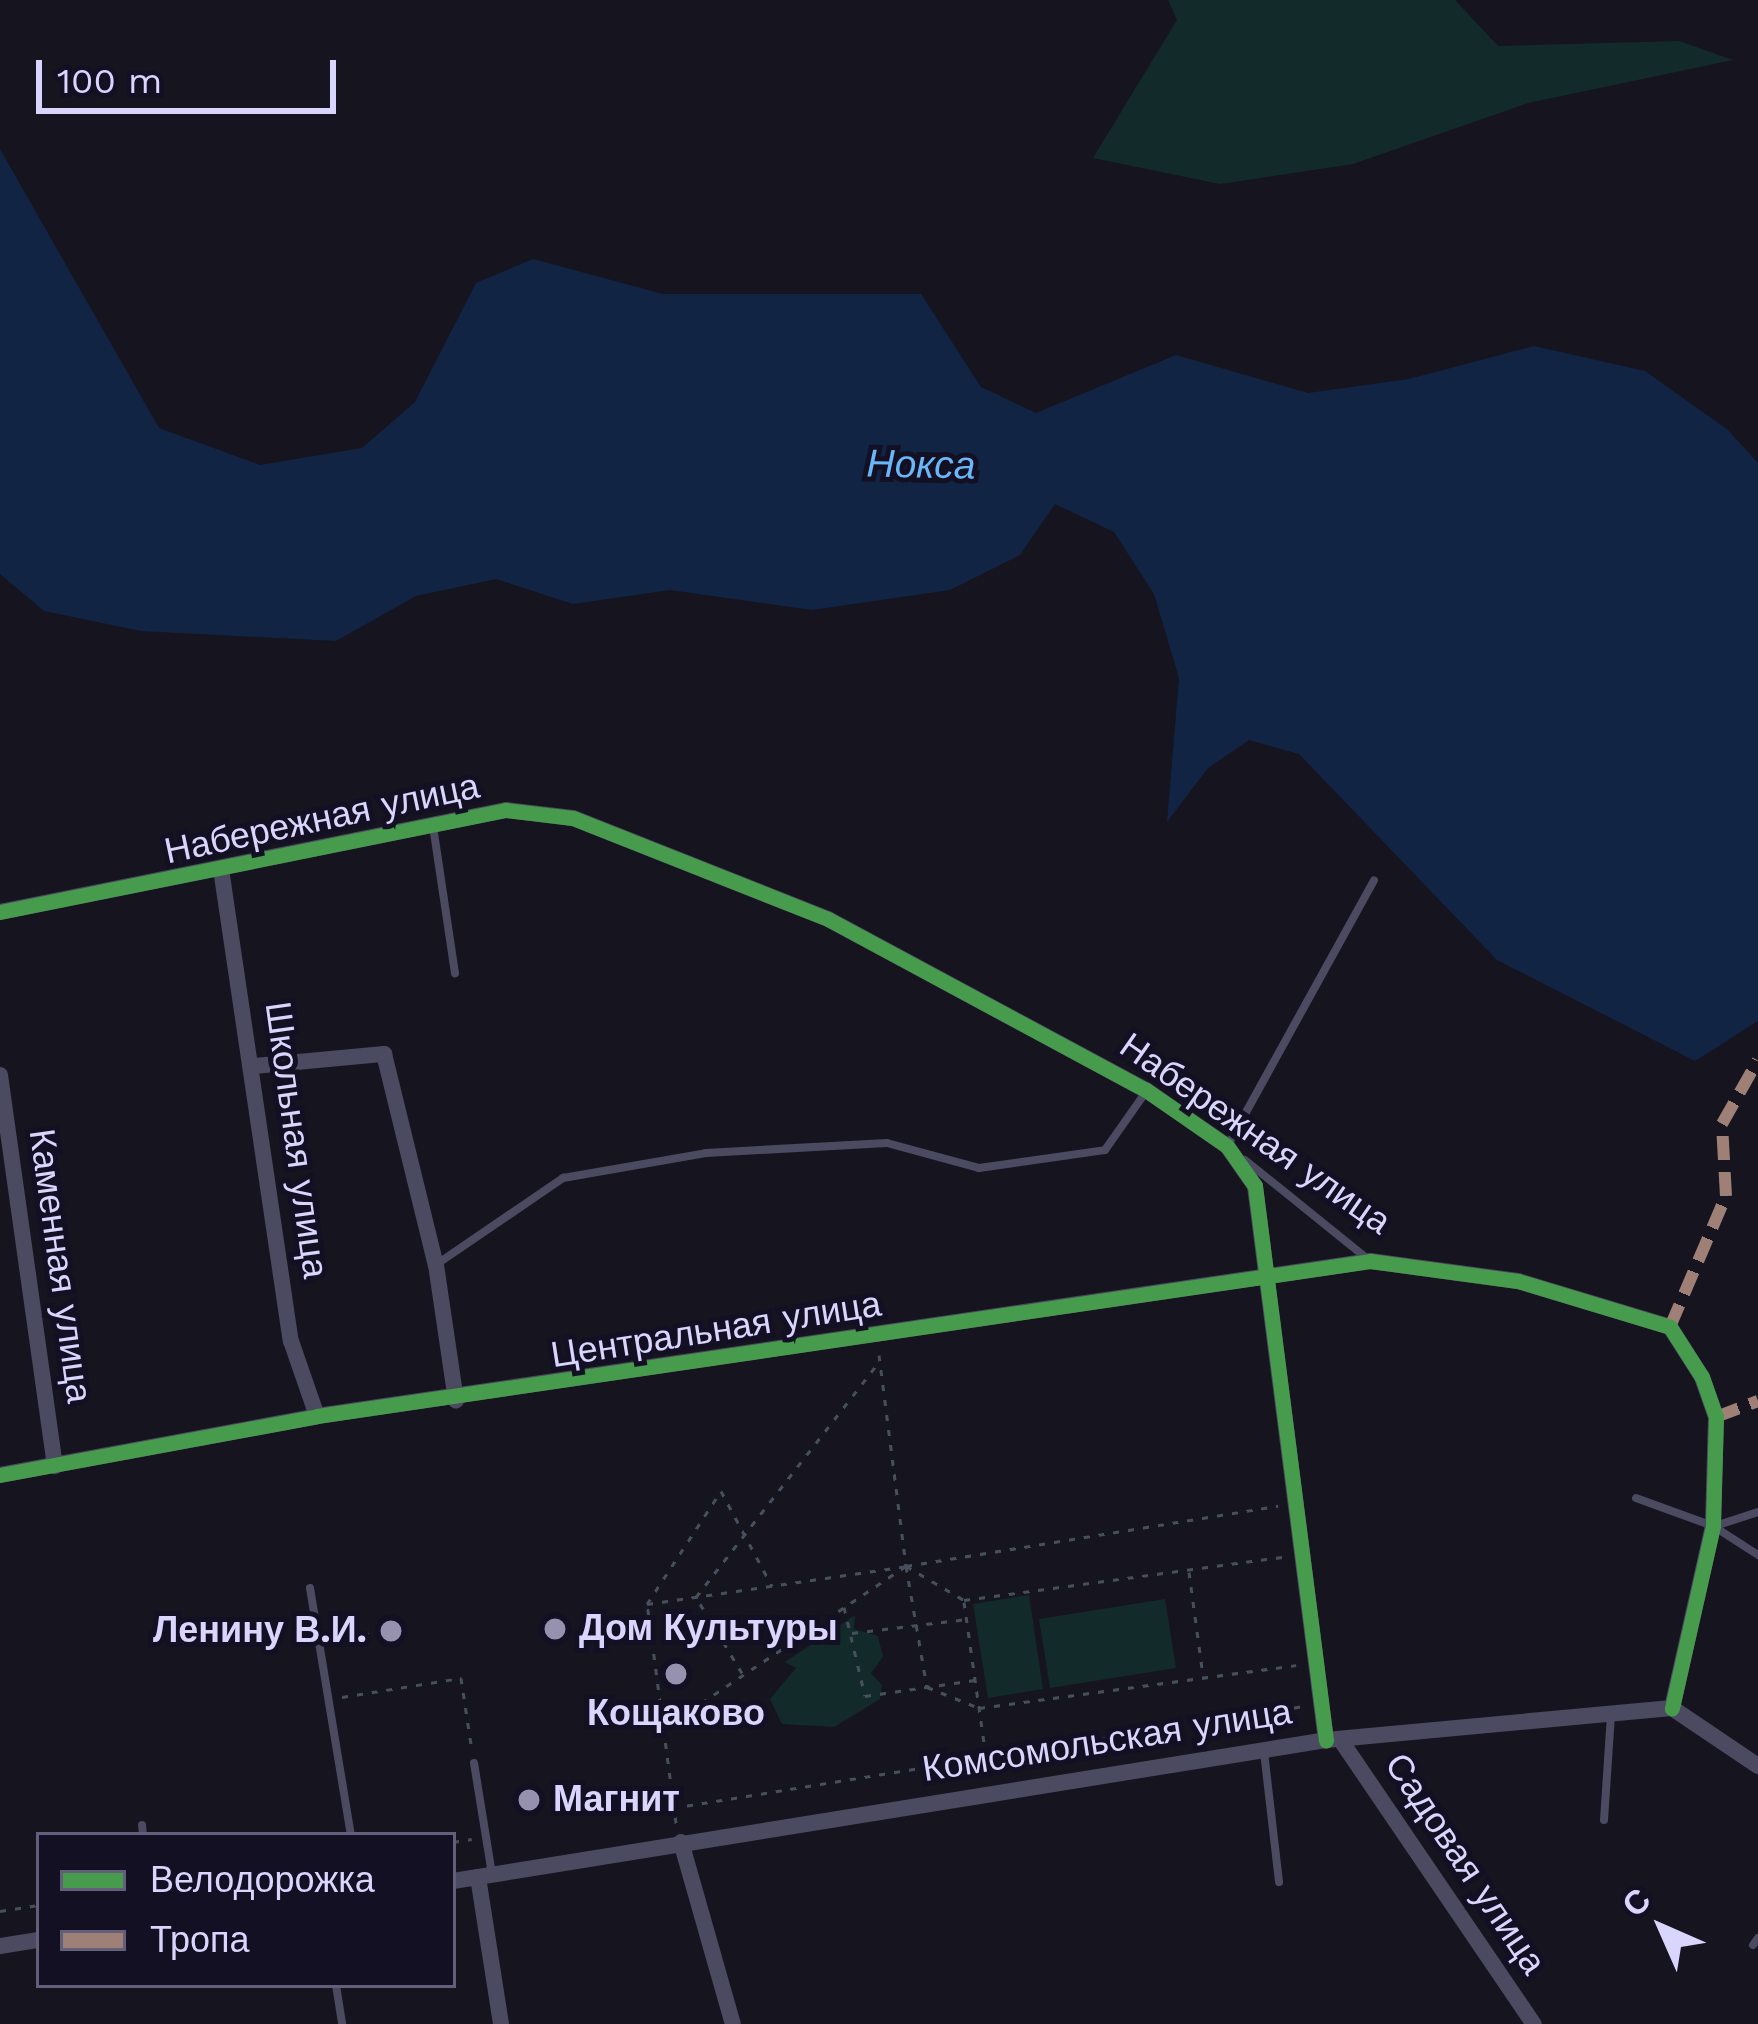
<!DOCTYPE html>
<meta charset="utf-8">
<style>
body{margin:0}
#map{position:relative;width:1758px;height:2024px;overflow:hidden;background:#16141f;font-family:"Work Sans",sans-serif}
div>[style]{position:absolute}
.green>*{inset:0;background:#132a2b}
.water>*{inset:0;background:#112444}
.path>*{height:3px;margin-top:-1.5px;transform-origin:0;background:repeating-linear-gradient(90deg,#46505d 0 6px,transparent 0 15px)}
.service>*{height:8px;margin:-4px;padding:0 4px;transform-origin:4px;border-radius:4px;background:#4b4a60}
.minor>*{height:16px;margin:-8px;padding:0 8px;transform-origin:8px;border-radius:8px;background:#4b4a60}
.quiet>*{height:12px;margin-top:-6px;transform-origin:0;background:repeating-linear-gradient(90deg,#9e8076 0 24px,transparent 0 36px)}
.cycleway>*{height:15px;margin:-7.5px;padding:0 7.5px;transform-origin:7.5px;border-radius:7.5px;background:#469c4c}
.dots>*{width:33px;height:33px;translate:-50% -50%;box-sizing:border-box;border:6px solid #131024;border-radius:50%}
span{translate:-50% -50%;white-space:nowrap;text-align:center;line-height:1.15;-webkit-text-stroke:10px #131024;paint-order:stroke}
.street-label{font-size:36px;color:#dad5fd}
.poi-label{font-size:36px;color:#dad5fd;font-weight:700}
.left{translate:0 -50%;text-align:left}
.right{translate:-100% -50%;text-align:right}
.water-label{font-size:39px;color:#69b6f8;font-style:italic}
.legend{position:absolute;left:36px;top:1832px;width:420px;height:156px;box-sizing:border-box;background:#131024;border:3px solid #635f7b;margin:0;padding:15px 21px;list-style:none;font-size:36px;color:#dad5fd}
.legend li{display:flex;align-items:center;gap:24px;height:60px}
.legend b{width:60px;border:3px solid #635f7b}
.north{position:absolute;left:1602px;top:1868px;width:120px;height:120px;-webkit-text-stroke:9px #131024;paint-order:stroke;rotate:315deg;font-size:33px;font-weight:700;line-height:48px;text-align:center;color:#dad5fd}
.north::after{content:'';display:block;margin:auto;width:42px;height:54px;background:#dad5fd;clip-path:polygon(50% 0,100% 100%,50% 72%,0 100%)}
.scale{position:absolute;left:36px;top:60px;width:300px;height:54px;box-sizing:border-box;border:6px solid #dad5fd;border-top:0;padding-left:15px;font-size:36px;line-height:42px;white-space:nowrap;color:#dad5fd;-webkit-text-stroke:9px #131024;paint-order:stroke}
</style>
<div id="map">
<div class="green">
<i style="clip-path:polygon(1168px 0,1455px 0,1498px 46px,1679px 41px,1733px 60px,1528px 103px,1353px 164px,1220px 184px,1093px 158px,1177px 20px)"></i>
<i style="clip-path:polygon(1029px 1595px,1043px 1689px,988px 1698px,973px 1604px)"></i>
<i style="clip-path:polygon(1165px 1599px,1176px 1668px,1050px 1688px,1039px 1619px)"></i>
<i style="clip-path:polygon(855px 1615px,854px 1629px,878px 1636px,883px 1657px,871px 1673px,882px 1685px,880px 1699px,834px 1727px,782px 1724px,770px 1699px,796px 1668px,785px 1662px)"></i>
</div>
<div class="water">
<i style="clip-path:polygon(0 149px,159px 428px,260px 465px,362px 448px,415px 402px,476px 283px,533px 259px,663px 294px,921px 294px,981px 387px,1036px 413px,1176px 355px,1308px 393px,1409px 379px,1534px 346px,1645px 371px,1728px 430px,1758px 463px,1758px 1021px,1695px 1061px,1497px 960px,1299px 754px,1249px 740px,1208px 768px,1167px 822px,1179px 678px,1154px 594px,1114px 532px,1055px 504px,1020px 555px,950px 590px,812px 610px,670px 590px,573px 604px,496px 579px,416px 596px,336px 641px,141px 631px,44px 611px,0 574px)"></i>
</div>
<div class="path">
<i style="left:879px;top:1355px;width:213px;rotate:82.7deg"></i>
<i style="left:906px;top:1566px;width:67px;rotate:30.4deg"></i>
<i style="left:964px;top:1600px;width:323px;rotate:-7.7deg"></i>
<i style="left:1189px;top:1572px;width:105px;rotate:82.3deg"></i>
<i style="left:964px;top:1602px;width:157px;rotate:81.9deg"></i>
<i style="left:647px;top:1604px;width:262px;rotate:-8.3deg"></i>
<i style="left:906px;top:1566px;width:123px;rotate:80.2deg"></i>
<i style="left:927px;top:1687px;width:56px;rotate:22deg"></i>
<i style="left:979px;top:1708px;width:320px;rotate:-7.7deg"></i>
<i style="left:844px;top:1607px;width:91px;rotate:76.7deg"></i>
<i style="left:865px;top:1696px;width:111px;rotate:-8.3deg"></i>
<i style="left:852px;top:1633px;width:116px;rotate:-6.9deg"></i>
<i style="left:333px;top:1639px;width:59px;rotate:-7.9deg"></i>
<i style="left:742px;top:1673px;width:89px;rotate:-121.2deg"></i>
<i style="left:696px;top:1597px;width:298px;rotate:-52.1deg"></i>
<i style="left:342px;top:1697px;width:121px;rotate:-9.1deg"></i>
<i style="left:461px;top:1678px;width:74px;rotate:81.4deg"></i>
<i style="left:664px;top:1728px;width:291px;rotate:-33.8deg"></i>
<i style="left:906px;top:1566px;width:377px;rotate:-9.2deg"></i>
<i style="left:672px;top:1808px;width:640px;rotate:-9.17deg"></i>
<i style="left:676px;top:1823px;width:221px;rotate:-97.5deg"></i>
<i style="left:647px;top:1604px;width:135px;rotate:-56.8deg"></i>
<i style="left:721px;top:1491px;width:108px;rotate:61.8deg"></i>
<i style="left:453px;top:1842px;width:19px;rotate:-9deg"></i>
<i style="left:0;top:1911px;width:39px;rotate:-9deg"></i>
</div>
<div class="service">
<i style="left:433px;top:826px;width:149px;rotate:81.5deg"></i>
<i style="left:1229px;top:1143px;width:300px;rotate:-61.1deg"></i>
<i style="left:1245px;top:1160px;width:159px;rotate:38.9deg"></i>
<i style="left:437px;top:1264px;width:153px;rotate:-34.3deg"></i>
<i style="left:563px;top:1178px;width:145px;rotate:-9.9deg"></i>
<i style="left:706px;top:1153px;width:181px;rotate:-3.2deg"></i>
<i style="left:887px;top:1143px;width:95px;rotate:15.2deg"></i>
<i style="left:979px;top:1168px;width:127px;rotate:-8.1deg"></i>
<i style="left:1105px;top:1150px;width:70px;rotate:-54.9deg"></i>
<i style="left:1636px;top:1498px;width:82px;rotate:20deg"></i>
<i style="left:1713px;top:1526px;width:54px;rotate:32.8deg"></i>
<i style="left:1715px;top:1526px;width:45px;rotate:-18deg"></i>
<i style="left:310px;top:1588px;width:250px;rotate:80.6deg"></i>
<i style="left:1264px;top:1752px;width:131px;rotate:83.4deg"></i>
<i style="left:474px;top:1763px;width:112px;rotate:80.8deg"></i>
<i style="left:1604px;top:1820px;width:106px;rotate:-86.2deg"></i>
<i style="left:142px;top:1825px;width:10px;rotate:84deg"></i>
<i style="left:1753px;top:1945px;width:9px;rotate:-54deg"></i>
<i style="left:336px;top:1985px;width:39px;rotate:81deg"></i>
</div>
<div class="minor">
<i style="left:221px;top:869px;width:477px;rotate:81.6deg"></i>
<i style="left:291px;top:1341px;width:79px;rotate:70.9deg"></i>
<i style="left:0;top:912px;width:516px;rotate:-11.4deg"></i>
<i style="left:506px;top:810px;width:67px;rotate:6.8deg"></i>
<i style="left:573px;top:818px;width:274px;rotate:21.6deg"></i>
<i style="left:828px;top:919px;width:361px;rotate:28.3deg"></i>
<i style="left:1146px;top:1090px;width:98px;rotate:34.7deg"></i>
<i style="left:1227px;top:1146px;width:49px;rotate:55deg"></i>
<i style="left:1255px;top:1186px;width:559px;rotate:82.7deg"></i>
<i style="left:254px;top:1066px;width:131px;rotate:-5.3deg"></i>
<i style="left:384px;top:1054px;width:217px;rotate:76.2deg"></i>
<i style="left:436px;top:1265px;width:137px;rotate:81.6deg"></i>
<i style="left:0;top:1075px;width:395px;rotate:82deg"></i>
<i style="left:0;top:1475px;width:322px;rotate:-10.5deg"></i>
<i style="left:317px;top:1416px;width:1064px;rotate:-8.37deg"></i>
<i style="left:1370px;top:1261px;width:149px;rotate:7.7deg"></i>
<i style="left:1518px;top:1281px;width:159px;rotate:16.8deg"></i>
<i style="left:1670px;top:1327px;width:59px;rotate:57.4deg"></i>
<i style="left:1702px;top:1377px;width:42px;rotate:70.7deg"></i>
<i style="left:1716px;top:1417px;width:109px;rotate:91.6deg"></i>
<i style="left:1713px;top:1526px;width:187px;rotate:102.7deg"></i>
<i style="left:1342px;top:1742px;width:341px;rotate:55.8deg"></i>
<i style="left:681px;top:1842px;width:189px;rotate:74.1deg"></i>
<i style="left:478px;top:1877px;width:149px;rotate:81.1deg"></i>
<i style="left:453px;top:1881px;width:884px;rotate:-9.17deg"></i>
<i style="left:1326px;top:1740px;width:347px;rotate:-5.3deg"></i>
<i style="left:1672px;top:1708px;width:104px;rotate:34deg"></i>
<i style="left:0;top:1946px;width:39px;rotate:-9deg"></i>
</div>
<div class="quiet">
<i style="left:1670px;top:1327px;width:142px;rotate:-66.9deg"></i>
<i style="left:1726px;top:1196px;width:72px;rotate:-93.2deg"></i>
<i style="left:1722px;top:1124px;width:73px;rotate:-60.6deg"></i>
<i style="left:1716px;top:1417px;width:45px;rotate:-20.9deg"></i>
</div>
<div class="cycleway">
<i style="left:0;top:912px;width:516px;rotate:-11.4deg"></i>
<i style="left:506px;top:810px;width:67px;rotate:6.8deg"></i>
<i style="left:573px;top:818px;width:274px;rotate:21.6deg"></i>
<i style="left:828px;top:919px;width:361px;rotate:28.3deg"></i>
<i style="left:1146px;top:1090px;width:98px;rotate:34.7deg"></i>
<i style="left:1227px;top:1146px;width:49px;rotate:55deg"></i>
<i style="left:1255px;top:1186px;width:559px;rotate:82.7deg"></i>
<i style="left:0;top:1475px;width:322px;rotate:-10.5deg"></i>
<i style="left:317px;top:1416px;width:1064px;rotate:-8.37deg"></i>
<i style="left:1370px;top:1261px;width:149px;rotate:7.7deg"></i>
<i style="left:1518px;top:1281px;width:159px;rotate:16.8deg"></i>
<i style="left:1670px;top:1327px;width:59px;rotate:57.4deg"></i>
<i style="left:1702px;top:1377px;width:42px;rotate:70.7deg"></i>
<i style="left:1716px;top:1417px;width:109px;rotate:91.6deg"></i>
<i style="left:1713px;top:1526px;width:187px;rotate:102.7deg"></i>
</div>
<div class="dots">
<i style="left:555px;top:1629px;background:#9591af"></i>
<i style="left:391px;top:1631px;background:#9591af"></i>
<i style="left:676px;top:1674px;background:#9591af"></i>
<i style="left:529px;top:1800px;background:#9591af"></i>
</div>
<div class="street-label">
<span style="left:322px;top:819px;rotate:-12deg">Набережная улица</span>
<span style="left:1255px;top:1134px;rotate:35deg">Набережная улица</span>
<span style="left:296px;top:1140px;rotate:82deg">Школьная улица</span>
<span style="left:60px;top:1266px;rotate:82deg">Каменная улица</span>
<span style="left:716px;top:1330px;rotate:-9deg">Центральная улица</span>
<span style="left:1107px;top:1741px;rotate:-9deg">Комсомольская улица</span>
<span style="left:1465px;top:1864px;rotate:56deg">Садовая улица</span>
</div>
<div class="poi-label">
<span class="left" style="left:579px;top:1629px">Дом Культуры</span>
<span class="right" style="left:367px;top:1631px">Ленину В.И.</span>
<span style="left:676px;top:1714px">Кощаково</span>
<span class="left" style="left:553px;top:1800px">Магнит</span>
</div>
<div class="water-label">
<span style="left:921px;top:465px;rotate:1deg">Нокса</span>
</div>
<ul class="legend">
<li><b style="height:15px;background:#469c4c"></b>Велодорожка</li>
<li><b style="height:15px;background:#9e8076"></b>Тропа</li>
</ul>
<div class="north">С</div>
<div class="scale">100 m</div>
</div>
